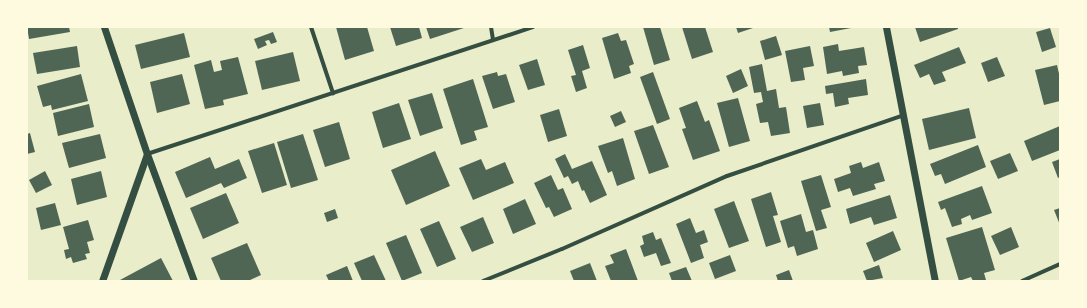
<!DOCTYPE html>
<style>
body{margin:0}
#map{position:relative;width:1087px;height:308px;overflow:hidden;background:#e9edc9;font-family:Karla,sans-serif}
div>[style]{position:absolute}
.building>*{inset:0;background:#4f6655}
.minor>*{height:4px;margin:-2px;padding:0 2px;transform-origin:2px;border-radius:2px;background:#344e41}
.tertiary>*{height:7px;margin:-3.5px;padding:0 3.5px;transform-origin:3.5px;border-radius:3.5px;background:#344e41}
span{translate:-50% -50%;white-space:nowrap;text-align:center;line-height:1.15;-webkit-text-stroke:3px #fefae0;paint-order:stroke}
.frame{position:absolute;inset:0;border:28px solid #fefae0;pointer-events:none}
</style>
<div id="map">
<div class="building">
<i style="clip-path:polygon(27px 27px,69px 27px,70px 32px,29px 39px)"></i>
<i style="clip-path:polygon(336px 27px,367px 27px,374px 51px,345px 60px)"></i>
<i style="clip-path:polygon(390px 27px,419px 27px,422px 38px,396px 46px)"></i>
<i style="clip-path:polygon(426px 27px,467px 27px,430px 39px)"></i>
<i style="clip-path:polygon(643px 27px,660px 27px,670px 60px,654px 65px)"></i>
<i style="clip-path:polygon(682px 27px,705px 27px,713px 52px,692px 59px)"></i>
<i style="clip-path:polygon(736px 27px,756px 27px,738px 33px)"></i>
<i style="clip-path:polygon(829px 27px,851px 27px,851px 28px,830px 32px)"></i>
<i style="clip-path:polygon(915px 27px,958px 27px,958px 29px,920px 42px)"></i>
<i style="clip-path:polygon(1050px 28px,1056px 47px,1042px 52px,1036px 32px)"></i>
<i style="clip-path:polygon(273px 32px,277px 42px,271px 44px,269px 40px,265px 41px,267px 45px,258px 49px,254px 39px)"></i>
<i style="clip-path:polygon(184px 33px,190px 57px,141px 69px,135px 45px)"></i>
<i style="clip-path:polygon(618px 33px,621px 41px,626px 40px,634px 64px,629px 66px,631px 73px,614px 79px,602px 38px)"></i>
<i style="clip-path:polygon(776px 36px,782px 55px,765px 60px,760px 41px)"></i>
<i style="clip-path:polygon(838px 44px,839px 51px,864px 47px,867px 65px,858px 66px,859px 73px,843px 76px,842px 71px,827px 74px,823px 47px)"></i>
<i style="clip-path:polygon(583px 45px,590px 68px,582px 71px,587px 88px,576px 92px,571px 76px,576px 75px,568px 50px)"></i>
<i style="clip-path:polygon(77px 46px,80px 67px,37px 74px,33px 53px)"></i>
<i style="clip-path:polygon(810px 46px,814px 66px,803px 68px,805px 80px,791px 82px,785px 51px)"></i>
<i style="clip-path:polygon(959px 47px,966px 63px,942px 72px,946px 81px,934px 85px,929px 74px,920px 78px,914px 65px)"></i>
<i style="clip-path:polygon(293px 52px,300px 81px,262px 90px,255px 61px)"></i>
<i style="clip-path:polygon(238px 57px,248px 94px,223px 100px,224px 105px,205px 109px,194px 65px,211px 60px,214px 72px,222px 70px,220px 61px)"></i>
<i style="clip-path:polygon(997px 57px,1005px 76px,988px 82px,981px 63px)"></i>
<i style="clip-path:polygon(537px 59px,545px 85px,528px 90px,519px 65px)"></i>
<i style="clip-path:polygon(762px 64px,767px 91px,776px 89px,779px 108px,786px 107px,790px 133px,771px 136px,768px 122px,760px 123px,756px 104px,763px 102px,761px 92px,754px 93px,749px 67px)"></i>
<i style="clip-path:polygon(1057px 65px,1060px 78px,1060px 101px,1044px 105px,1035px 70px)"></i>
<i style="clip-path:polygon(741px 69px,748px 86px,733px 93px,726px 76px)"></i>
<i style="clip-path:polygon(497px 72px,498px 76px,506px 74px,515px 102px,493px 109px,482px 76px)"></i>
<i style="clip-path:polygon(653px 72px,670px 119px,657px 124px,640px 77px)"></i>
<i style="clip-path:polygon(81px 74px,88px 101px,52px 110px,51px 105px,43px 107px,37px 86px)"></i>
<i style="clip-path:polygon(182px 74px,190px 104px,157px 113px,150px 82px)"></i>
<i style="clip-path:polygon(473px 79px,488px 127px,474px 131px,477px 140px,461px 145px,443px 89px)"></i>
<i style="clip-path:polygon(866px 79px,868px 95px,848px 98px,849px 104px,835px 107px,833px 93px,826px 94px,825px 86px)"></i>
<i style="clip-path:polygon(432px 93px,443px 128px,420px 136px,408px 100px)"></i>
<i style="clip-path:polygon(738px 98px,750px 141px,729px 147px,717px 103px)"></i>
<i style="clip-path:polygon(697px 101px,705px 122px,709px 120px,720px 151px,693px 160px,682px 129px,686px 128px,679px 108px)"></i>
<i style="clip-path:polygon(399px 103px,411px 139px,383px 148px,372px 112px)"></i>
<i style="clip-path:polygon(820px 103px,824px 125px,807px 128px,803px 106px)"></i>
<i style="clip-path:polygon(89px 104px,94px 127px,58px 136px,53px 113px)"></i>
<i style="clip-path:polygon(969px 108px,976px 138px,929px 150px,922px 119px)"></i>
<i style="clip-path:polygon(559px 109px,567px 136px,548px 142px,540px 115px)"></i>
<i style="clip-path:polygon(621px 111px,626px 122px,615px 127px,610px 116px)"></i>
<i style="clip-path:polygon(339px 122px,350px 159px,325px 167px,313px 130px)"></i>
<i style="clip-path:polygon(653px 125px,669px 167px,649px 174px,634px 131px)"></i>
<i style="clip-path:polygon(1060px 126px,1060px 150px,1032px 161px,1024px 141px)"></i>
<i style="clip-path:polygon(30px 133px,35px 152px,27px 154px,27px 134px)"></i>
<i style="clip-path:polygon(100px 134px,106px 158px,69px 168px,62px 143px)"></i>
<i style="clip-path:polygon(303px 134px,318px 180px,291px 188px,277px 142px)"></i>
<i style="clip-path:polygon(623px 138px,635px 179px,617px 186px,612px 171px,608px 173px,598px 146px)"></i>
<i style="clip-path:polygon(274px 143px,287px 185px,262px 193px,248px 151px)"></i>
<i style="clip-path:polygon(978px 145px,986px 167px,945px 184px,941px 174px,935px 176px,930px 164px)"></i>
<i style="clip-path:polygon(435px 151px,450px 186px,406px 205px,391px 170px)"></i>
<i style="clip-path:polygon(1010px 153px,1018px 171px,998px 179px,990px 161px)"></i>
<i style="clip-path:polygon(565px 154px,572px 169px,592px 161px,607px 195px,590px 203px,584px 190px,582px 191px,578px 181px,572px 184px,568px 176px,564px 178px,555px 159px)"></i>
<i style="clip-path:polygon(210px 157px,215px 169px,239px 159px,247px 178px,224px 188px,221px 183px,186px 198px,175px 172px)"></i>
<i style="clip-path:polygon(481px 159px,486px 170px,505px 162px,514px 183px,473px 200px,459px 168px)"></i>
<i style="clip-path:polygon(1060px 159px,1060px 177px,1058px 178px,1052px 162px)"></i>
<i style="clip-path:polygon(861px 162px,863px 168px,879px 162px,885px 181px,874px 184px,876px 189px,853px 196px,850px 188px,838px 192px,834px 179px,851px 173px,849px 166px)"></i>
<i style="clip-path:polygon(45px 171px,52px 185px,36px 193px,29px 180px)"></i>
<i style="clip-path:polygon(101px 171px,107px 197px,77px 205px,71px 179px)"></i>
<i style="clip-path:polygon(551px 175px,558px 190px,563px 188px,572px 209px,554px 217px,549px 207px,546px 208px,534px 183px)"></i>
<i style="clip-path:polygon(821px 175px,831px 207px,821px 210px,827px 228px,816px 231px,801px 181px)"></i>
<i style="clip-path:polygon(982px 186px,992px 213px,972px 220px,970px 215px,961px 219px,962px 224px,952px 227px,945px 208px,941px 210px,938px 202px)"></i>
<i style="clip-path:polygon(771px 192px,778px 215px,773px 216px,781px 242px,766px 247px,751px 199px)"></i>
<i style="clip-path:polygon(226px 193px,239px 223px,203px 239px,190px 208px)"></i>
<i style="clip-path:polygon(890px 195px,897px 218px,874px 225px,871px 217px,850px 224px,846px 209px)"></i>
<i style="clip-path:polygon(525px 199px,536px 224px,513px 234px,503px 209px)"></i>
<i style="clip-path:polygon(734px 201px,749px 241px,729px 248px,714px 209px)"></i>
<i style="clip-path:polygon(55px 203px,61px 225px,41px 230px,36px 208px)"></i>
<i style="clip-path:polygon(1060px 208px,1060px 225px,1054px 210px)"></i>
<i style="clip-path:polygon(335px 209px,338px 218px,327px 222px,324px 213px)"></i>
<i style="clip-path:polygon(801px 214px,806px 232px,813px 230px,818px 249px,797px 256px,794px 246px,788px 248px,780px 221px)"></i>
<i style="clip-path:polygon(483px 217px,494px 243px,472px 252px,460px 227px)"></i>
<i style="clip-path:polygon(690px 218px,696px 233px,704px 230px,708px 242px,700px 245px,704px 258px,691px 263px,676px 224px)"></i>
<i style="clip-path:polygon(88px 220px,94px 240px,87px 242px,90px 253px,85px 254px,87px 259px,73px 263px,71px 257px,66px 259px,64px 250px,69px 249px,63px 227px)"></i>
<i style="clip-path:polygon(439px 221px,456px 259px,437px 267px,420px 229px)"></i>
<i style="clip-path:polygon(982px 227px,995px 270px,984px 273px,986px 280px,981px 281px,973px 281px,971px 277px,959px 281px,946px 238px)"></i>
<i style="clip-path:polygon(1011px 227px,1019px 247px,1000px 255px,991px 236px)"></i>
<i style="clip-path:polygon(893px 231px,901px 250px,874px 262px,866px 243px)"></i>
<i style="clip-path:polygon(653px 232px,656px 240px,661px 238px,671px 263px,661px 266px,656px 253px,644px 257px,640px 246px,644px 244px,642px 236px)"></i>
<i style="clip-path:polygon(406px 235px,422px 273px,402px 281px,386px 243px)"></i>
<i style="clip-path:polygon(247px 243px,261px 275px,248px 281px,221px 281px,211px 258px)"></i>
<i style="clip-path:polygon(626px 249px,638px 281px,611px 281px,605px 266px,614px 263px,610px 255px)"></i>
<i style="clip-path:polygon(374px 255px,386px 281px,362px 281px,354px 263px)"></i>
<i style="clip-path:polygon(730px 255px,736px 271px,715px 279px,709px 263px)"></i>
<i style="clip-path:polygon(161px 258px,173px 281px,121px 281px,120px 280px)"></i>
<i style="clip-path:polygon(590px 263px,597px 281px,574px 281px,570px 271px)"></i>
<i style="clip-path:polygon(879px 265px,883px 278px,867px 281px,863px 271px)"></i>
<i style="clip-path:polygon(347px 266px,353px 281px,329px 281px,326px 275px)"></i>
<i style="clip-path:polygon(686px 267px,692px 281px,672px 281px,669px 273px)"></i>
<i style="clip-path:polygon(789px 270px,793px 281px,778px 281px,776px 275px)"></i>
</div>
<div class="minor">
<i style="left:311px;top:27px;width:70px;rotate:71.6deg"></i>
<i style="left:491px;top:27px;width:13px;rotate:81deg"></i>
<i style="left:147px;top:154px;width:406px;rotate:-18.2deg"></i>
<i style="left:483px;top:281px;width:85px;rotate:-22.1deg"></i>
<i style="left:562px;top:249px;width:180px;rotate:-23.9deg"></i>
<i style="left:727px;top:176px;width:187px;rotate:-19deg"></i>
<i style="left:1022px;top:281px;width:42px;rotate:-24.1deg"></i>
</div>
<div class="tertiary">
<i style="left:104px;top:27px;width:134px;rotate:71.3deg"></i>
<i style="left:147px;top:154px;width:135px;rotate:69.7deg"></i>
<i style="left:886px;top:27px;width:259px;rotate:79.1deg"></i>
<i style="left:102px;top:281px;width:135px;rotate:-70.5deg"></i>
</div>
<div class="frame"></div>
</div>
